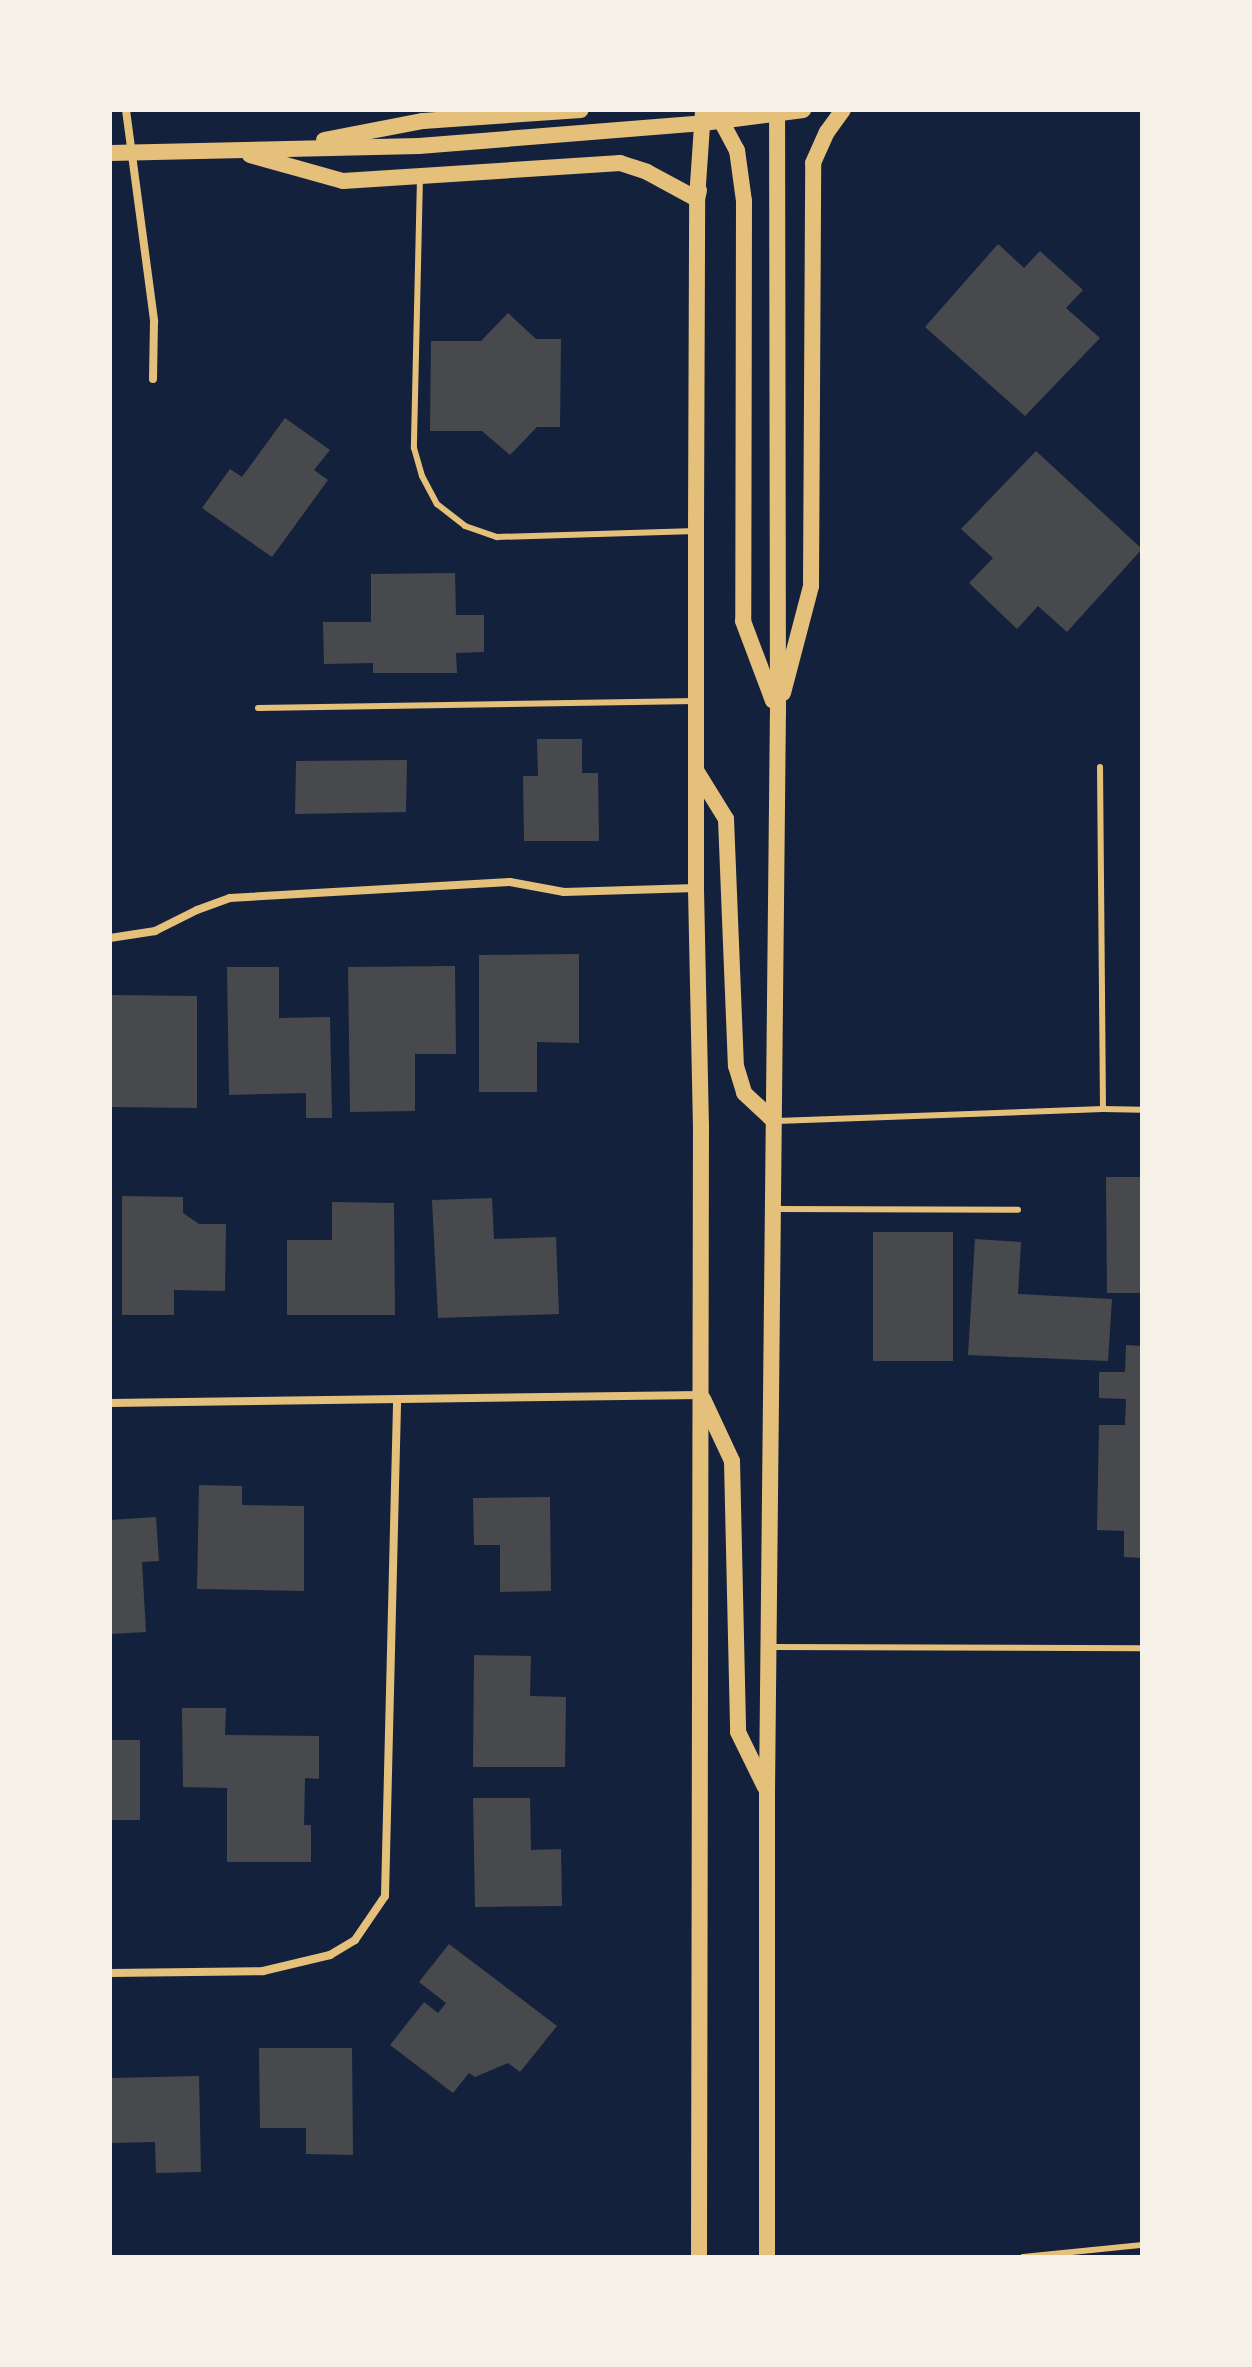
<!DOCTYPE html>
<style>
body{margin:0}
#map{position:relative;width:1252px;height:2367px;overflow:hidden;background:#14213d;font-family:Overpass,sans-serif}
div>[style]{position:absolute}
.building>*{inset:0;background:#48494c}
.service>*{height:6px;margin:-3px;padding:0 3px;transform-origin:3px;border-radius:3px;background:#e5c07b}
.minor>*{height:8px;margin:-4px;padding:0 4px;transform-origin:4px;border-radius:4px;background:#e5c07b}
.secondary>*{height:16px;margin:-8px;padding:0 8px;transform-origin:8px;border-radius:8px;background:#e5c07b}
span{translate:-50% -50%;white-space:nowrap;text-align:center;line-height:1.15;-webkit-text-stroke:6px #f6f1e7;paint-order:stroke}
.frame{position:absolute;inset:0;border:112px solid #f6f1e7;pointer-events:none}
</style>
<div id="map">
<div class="building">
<i style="clip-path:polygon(998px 244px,1024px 268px,1040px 251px,1083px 290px,1066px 308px,1100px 338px,1025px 416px,925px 327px)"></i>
<i style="clip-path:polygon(508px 313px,536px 339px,561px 339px,560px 427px,537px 427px,510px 455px,482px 431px,430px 431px,431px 341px,481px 341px)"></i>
<i style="clip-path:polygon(285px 418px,330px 450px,314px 470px,328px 480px,272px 557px,202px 508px,230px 469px,242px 477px)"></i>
<i style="clip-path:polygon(1036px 451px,1142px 549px,1067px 632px,1038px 606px,1017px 629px,969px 583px,993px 558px,961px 529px)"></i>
<i style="clip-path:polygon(455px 573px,456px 615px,484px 615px,484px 652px,456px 653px,457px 673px,373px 673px,373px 663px,324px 664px,323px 622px,371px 622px,371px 574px)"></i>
<i style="clip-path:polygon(537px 739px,582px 739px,582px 773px,598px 773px,599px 841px,524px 841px,523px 776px,538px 776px)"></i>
<i style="clip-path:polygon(407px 760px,406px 812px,295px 814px,296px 761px)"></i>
<i style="clip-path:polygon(579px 954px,579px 1043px,537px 1042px,537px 1092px,479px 1092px,479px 955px)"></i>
<i style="clip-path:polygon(455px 966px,456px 1054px,415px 1054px,415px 1111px,350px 1112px,348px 967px)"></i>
<i style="clip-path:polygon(227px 967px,279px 967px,279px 1018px,330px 1017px,332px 1118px,306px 1118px,306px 1093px,229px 1095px)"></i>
<i style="clip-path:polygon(111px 995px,197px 996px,197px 1108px,110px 1107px)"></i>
<i style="clip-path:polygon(1106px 1177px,1142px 1177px,1142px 1293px,1107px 1293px)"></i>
<i style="clip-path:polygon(122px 1196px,183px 1197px,183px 1213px,199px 1224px,226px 1224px,225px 1291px,174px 1290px,174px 1315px,122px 1315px)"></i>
<i style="clip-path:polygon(492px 1198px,494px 1239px,556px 1237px,559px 1314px,438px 1318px,432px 1200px)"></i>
<i style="clip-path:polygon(332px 1202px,394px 1203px,395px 1315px,287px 1315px,287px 1240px,332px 1240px)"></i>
<i style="clip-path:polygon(873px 1232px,953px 1232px,953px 1361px,873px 1361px)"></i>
<i style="clip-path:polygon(975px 1239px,1021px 1242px,1018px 1294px,1112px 1299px,1108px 1361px,968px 1355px)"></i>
<i style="clip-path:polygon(1126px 1345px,1142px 1346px,1142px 1558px,1124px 1557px,1124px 1531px,1097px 1530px,1099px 1425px,1125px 1425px,1126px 1399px,1099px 1398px,1099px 1372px,1125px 1372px)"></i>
<i style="clip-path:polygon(199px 1485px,242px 1486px,242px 1505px,304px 1506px,304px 1591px,197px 1589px)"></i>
<i style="clip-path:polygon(550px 1497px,551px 1591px,500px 1592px,500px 1545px,474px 1545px,473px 1498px)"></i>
<i style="clip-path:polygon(156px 1517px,159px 1561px,142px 1562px,146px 1632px,110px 1634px,110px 1520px)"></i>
<i style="clip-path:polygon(474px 1655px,531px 1656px,530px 1696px,566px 1697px,565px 1767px,473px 1767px)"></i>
<i style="clip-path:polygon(182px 1708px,226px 1708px,225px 1735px,319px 1736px,319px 1779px,305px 1778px,304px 1825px,311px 1825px,311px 1862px,227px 1862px,227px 1788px,183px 1787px)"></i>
<i style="clip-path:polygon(110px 1740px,140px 1740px,140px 1820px,110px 1820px)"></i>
<i style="clip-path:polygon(473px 1798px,530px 1798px,531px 1850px,561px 1849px,562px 1906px,475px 1907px)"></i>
<i style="clip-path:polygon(449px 1944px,557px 2026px,520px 2072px,508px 2063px,475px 2077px,469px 2073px,453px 2093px,390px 2045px,424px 2002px,438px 2013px,446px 2003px,419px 1982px)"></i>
<i style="clip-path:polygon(259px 2048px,352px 2048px,353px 2155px,306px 2154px,306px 2128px,260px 2128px)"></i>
<i style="clip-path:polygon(199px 2076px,201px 2172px,156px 2173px,155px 2142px,110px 2143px,110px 2078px)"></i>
</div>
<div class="service">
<i style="left:420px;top:177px;width:271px;rotate:91.3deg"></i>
<i style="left:414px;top:448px;width:29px;rotate:74deg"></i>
<i style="left:422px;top:476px;width:32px;rotate:62deg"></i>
<i style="left:437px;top:504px;width:36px;rotate:38deg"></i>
<i style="left:465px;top:526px;width:34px;rotate:19deg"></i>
<i style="left:497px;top:537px;width:199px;rotate:-1.7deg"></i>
<i style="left:258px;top:708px;width:438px;rotate:-0.9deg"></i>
<i style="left:1103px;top:1109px;width:39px;rotate:1deg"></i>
<i style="left:777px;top:1121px;width:326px;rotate:-2.1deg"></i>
<i style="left:1103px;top:1109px;width:342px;rotate:-90.5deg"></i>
<i style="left:776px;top:1209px;width:242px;rotate:0.2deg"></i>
<i style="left:772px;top:1647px;width:370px;rotate:0.2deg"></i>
<i style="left:1023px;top:2257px;width:120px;rotate:-5.8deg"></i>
</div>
<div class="minor">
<i style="left:126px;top:110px;width:213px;rotate:82.4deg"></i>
<i style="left:154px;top:321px;width:58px;rotate:91deg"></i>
<i style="left:110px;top:938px;width:46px;rotate:-8.8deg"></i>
<i style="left:155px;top:931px;width:47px;rotate:-26.6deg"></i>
<i style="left:197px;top:910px;width:35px;rotate:-20deg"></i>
<i style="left:230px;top:898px;width:280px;rotate:-3.3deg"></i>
<i style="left:510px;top:882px;width:55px;rotate:10.5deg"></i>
<i style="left:564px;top:892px;width:132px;rotate:-1.7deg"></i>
<i style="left:110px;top:1403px;width:591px;rotate:-0.78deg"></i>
<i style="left:110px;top:1973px;width:153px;rotate:-0.7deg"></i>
<i style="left:263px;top:1971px;width:69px;rotate:-13.4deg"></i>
<i style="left:330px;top:1955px;width:29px;rotate:-31deg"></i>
<i style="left:355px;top:1940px;width:53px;rotate:-55.7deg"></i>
<i style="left:385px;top:1896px;width:497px;rotate:-88.6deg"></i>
</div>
<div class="secondary">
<i style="left:718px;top:115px;width:40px;rotate:62deg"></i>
<i style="left:737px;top:150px;width:51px;rotate:82.2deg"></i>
<i style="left:744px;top:201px;width:420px;rotate:90.1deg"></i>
<i style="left:743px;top:621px;width:85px;rotate:69.4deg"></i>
<i style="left:324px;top:140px;width:101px;rotate:-10.9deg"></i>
<i style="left:423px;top:121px;width:158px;rotate:-4deg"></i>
<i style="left:110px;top:153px;width:309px;rotate:-1.3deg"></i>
<i style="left:419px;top:146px;width:285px;rotate:-4.6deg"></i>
<i style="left:703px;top:123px;width:101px;rotate:-7.4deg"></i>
<i style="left:250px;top:155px;width:97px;rotate:15.6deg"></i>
<i style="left:343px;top:181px;width:278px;rotate:-3.7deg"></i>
<i style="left:620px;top:163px;width:28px;rotate:18deg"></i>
<i style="left:647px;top:172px;width:57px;rotate:28.4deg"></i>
<i style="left:697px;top:199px;width:9px;rotate:-77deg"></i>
<i style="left:783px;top:693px;width:111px;rotate:-75.3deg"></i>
<i style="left:811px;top:586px;width:423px;rotate:-89.7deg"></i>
<i style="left:813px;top:163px;width:34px;rotate:-66deg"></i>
<i style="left:827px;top:132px;width:27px;rotate:-54deg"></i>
<i style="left:697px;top:772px;width:55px;rotate:58.3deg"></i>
<i style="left:726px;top:819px;width:247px;rotate:87.7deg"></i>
<i style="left:736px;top:1066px;width:28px;rotate:73deg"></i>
<i style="left:744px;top:1093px;width:41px;rotate:43deg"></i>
<i style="left:703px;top:1399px;width:68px;rotate:64.9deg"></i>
<i style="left:732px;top:1461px;width:271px;rotate:88.7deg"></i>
<i style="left:738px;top:1732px;width:61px;rotate:63.9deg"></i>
<i style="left:699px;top:2257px;width:1129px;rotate:-89.9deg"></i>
<i style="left:701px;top:1128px;width:240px;rotate:-91.2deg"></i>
<i style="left:696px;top:888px;width:357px;rotate:-90deg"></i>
<i style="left:696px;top:531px;width:332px;rotate:-89.8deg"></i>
<i style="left:697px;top:199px;width:89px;rotate:-86.1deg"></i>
<i style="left:767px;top:2257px;width:465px;rotate:-90deg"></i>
<i style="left:767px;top:1792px;width:1078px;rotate:-89.42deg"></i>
<i style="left:778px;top:714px;width:604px;rotate:-90.09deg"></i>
</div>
<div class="frame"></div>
</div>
